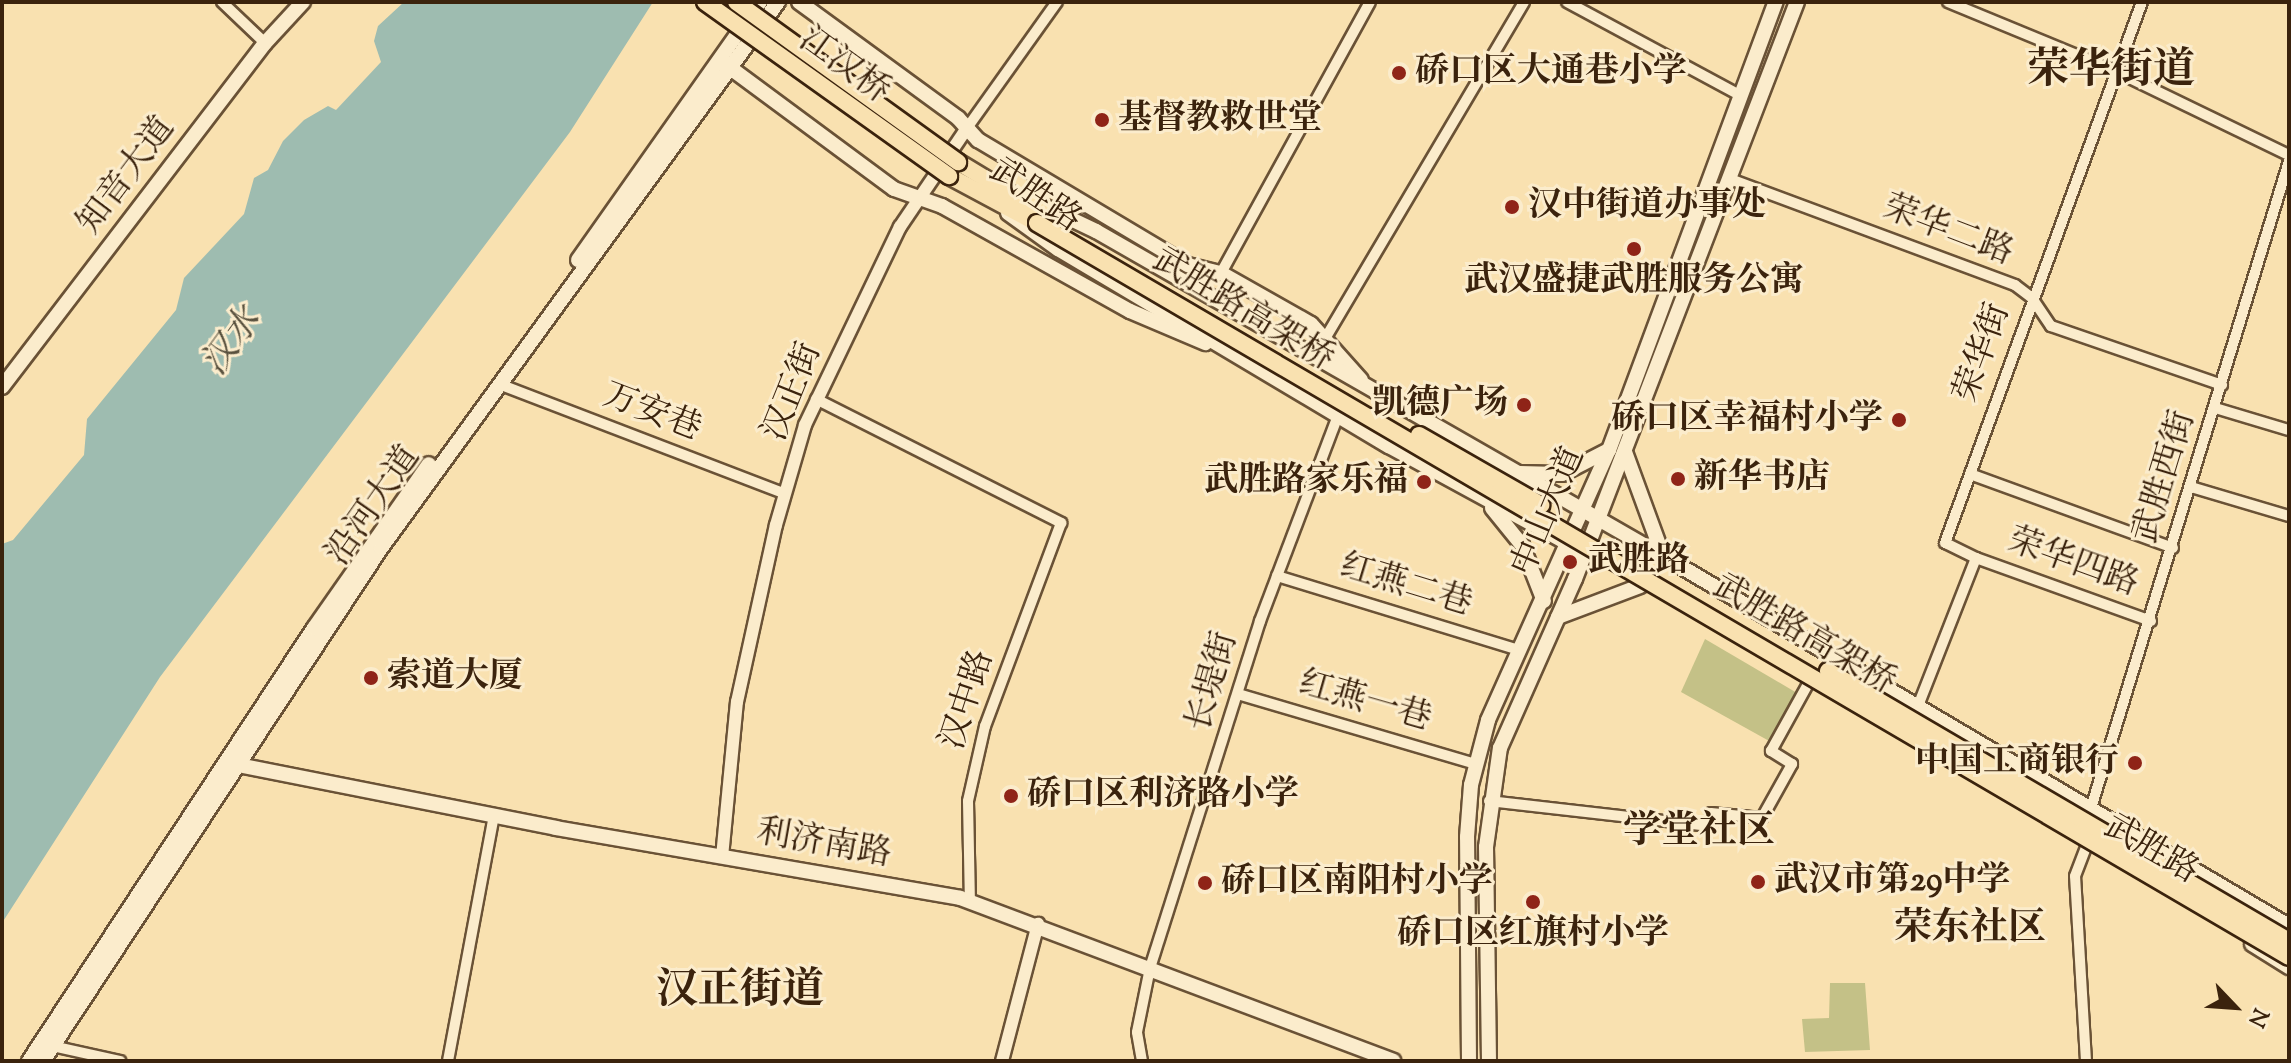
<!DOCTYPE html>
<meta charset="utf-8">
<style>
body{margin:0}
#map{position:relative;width:2291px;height:1063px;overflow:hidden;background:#f9e1b0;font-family:"Sorts Mill Goudy","Noto Serif SC",serif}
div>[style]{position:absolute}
.green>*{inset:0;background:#c4c187}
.water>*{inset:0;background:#9ebcb0}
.roads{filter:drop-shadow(2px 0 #6a5236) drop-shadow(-2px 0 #6a5236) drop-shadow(0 2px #6a5236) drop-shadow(0 -2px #6a5236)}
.minor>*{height:10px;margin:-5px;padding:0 5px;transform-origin:5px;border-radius:5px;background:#fbeccc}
.tertiary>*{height:12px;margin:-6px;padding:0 6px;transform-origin:6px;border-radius:6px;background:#fbeccc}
.secondary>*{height:14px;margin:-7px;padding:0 7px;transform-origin:7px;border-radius:7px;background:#fbeccc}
.primary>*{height:16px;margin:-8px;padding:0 8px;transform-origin:8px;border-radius:8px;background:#f9e1b0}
.bridges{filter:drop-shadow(2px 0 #3b230d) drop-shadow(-2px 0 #3b230d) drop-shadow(0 2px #3b230d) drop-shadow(0 -2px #3b230d)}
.primary-bridge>*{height:16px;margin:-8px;padding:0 8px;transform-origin:8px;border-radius:8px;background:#f9e1b0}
.dots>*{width:22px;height:22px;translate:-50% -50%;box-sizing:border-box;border:4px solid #fbeccc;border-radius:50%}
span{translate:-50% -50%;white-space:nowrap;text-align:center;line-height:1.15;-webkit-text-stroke:6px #fbeccc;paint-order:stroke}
.street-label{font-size:34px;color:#3b230d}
.poi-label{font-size:34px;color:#3b230d;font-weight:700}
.left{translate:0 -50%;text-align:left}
.right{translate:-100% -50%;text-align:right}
.water-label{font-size:36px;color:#59513e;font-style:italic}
.quarter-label{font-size:38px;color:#3b230d;font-weight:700}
.district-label{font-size:42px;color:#3b230d;font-weight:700}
.frame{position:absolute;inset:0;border:4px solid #3b230d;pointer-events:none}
.north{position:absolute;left:2195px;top:967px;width:80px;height:80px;-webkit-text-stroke:6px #fbeccc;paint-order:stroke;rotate:115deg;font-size:22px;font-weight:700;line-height:32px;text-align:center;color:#3b230d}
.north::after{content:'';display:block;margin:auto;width:28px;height:36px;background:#3b230d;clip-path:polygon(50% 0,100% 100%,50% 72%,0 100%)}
</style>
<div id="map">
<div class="green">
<i style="clip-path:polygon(1705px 639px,1797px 693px,1771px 742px,1681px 692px)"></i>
<i style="clip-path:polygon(1830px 983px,1865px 983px,1870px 1050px,1805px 1052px,1802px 1019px,1829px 1018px)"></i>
</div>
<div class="water">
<i style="clip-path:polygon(404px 2px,653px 2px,570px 132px,160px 677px,2px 923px,2px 544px,13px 540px,84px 455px,87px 419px,176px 310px,184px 278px,244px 214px,254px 178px,268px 170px,283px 141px,304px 120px,328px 106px,336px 110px,381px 62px,374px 41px,378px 26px)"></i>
</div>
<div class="roads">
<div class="minor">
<i style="left:222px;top:2px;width:59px;rotate:43.6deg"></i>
<i style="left:1567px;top:2px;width:196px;rotate:28.3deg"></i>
<i style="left:1948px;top:2px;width:181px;rotate:22.4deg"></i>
<i style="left:2115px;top:71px;width:193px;rotate:25.8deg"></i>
<i style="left:967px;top:128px;width:155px;rotate:-54.5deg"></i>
<i style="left:1730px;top:179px;width:304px;rotate:20.4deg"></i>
<i style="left:2015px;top:285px;width:21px;rotate:37deg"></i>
<i style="left:2032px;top:298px;width:34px;rotate:56deg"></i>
<i style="left:2051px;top:326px;width:181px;rotate:19deg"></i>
<i style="left:1221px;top:273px;width:309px;rotate:-61.2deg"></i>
<i style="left:1326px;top:337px;width:389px;rotate:-59.4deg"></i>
<i style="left:499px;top:384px;width:306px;rotate:21deg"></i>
<i style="left:816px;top:399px;width:275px;rotate:26.8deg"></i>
<i style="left:1061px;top:523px;width:217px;rotate:110.5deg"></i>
<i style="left:985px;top:726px;width:77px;rotate:102.8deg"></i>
<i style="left:968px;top:801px;width:100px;rotate:88.9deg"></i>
<i style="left:2215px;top:408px;width:77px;rotate:16.6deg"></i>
<i style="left:1970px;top:474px;width:216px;rotate:20deg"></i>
<i style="left:2191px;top:487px;width:102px;rotate:16.5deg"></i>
<i style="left:1976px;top:558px;width:186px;rotate:19.8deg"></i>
<i style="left:1277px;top:576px;width:253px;rotate:17deg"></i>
<i style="left:1238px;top:694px;width:248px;rotate:16.4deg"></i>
<i style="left:1918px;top:706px;width:159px;rotate:-68.6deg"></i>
<i style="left:1976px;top:558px;width:34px;rotate:-154deg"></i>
<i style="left:1945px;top:543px;width:576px;rotate:-69.99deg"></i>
<i style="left:1489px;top:801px;width:220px;rotate:6.5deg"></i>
<i style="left:1708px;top:826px;width:13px;rotate:-77deg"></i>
<i style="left:1711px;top:813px;width:51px;rotate:5.6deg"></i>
<i style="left:1762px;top:818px;width:62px;rotate:-60.9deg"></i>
<i style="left:1792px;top:764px;width:25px;rotate:-148deg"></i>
<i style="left:1771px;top:751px;width:77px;rotate:-61.1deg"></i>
<i style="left:2091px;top:808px;width:677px;rotate:-72.98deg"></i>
<i style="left:52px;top:1046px;width:70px;rotate:12.4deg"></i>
<i style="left:448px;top:1061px;width:249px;rotate:-79.4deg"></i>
<i style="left:1142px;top:1061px;width:29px;rotate:-100deg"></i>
<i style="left:1137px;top:1032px;width:65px;rotate:-78.5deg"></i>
<i style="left:1150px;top:968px;width:364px;rotate:-72.4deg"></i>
<i style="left:1260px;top:621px;width:219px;rotate:-69.2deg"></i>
<i style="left:2086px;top:1061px;width:185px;rotate:-93.4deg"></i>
<i style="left:2075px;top:876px;width:31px;rotate:-69deg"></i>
</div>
<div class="tertiary">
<i style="left:722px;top:857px;width:156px;rotate:-84.5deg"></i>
<i style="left:737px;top:702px;width:181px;rotate:-77.6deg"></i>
<i style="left:776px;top:525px;width:104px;rotate:-73.8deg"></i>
<i style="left:805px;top:425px;width:220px;rotate:-64.4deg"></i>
<i style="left:900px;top:227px;width:120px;rotate:-55.9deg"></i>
<i style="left:1002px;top:1061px;width:142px;rotate:-75.3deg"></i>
</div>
<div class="secondary">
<i style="left:799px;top:2px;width:197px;rotate:36.1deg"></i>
<i style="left:958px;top:118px;width:30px;rotate:48deg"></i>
<i style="left:978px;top:140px;width:244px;rotate:30.8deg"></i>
<i style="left:1188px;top:265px;width:34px;rotate:14deg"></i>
<i style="left:1221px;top:273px;width:103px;rotate:29.5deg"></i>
<i style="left:1311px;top:324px;width:75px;rotate:48.2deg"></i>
<i style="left:721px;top:61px;width:215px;rotate:36.5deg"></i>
<i style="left:894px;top:189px;width:51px;rotate:19.5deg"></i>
<i style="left:942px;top:206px;width:215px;rotate:29.2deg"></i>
<i style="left:1130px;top:311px;width:82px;rotate:23.1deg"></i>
<i style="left:1029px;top:199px;width:74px;rotate:25.5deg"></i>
<i style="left:1096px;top:231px;width:654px;rotate:29.82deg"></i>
<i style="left:1663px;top:556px;width:727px;rotate:30.59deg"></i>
<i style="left:1008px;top:213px;width:62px;rotate:35.8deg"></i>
<i style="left:1058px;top:249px;width:385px;rotate:30.8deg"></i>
<i style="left:1389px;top:446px;width:228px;rotate:28.6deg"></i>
<i style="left:578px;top:260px;width:316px;rotate:-54.8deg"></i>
<i style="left:2px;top:387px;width:433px;rotate:-52.6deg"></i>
<i style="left:265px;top:43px;width:56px;rotate:-47.2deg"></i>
<i style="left:1625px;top:452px;width:111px;rotate:69.9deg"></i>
<i style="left:1520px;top:473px;width:42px;rotate:1.4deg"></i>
<i style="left:1562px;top:474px;width:53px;rotate:-27.1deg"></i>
<i style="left:1492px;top:508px;width:48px;rotate:51deg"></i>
<i style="left:1522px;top:545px;width:60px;rotate:68.6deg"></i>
<i style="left:1558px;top:617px;width:88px;rotate:-20.7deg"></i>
<i style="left:228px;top:763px;width:334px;rotate:11.2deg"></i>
<i style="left:556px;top:828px;width:410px;rotate:9.8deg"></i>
<i style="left:960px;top:898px;width:463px;rotate:20.6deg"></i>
<i style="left:2252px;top:944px;width:44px;rotate:31.9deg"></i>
<i style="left:29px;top:1061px;width:518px;rotate:-56.65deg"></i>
<i style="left:314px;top:628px;width:200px;rotate:-55deg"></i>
<i style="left:43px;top:1061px;width:614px;rotate:-56.62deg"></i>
<i style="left:381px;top:548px;width:675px;rotate:-53.98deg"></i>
<i style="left:1469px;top:1061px;width:224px;rotate:-90.5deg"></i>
<i style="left:1467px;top:837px;width:52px;rotate:-85.6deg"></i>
<i style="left:1471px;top:785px;width:67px;rotate:-75.3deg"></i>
<i style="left:1488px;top:720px;width:296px;rotate:-65.9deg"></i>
<i style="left:1609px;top:450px;width:478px;rotate:-69.6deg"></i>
<i style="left:1489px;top:1061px;width:214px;rotate:-90.8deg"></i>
<i style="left:1486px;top:847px;width:100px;rotate:-82deg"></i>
<i style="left:1500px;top:748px;width:185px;rotate:-66.1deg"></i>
<i style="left:1575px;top:579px;width:618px;rotate:-68.96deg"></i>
</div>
<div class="primary">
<i style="left:958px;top:162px;width:98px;rotate:31.3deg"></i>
<i style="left:949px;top:176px;width:100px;rotate:28.1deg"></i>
</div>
</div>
<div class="bridges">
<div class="primary-bridge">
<i style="left:705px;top:2px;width:300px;rotate:35.5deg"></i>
<i style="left:736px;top:2px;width:274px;rotate:35.8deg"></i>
<i style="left:1037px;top:223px;width:1451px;rotate:30.38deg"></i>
<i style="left:1419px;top:435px;width:141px;rotate:29.8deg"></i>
<i style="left:1828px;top:671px;width:534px;rotate:30.36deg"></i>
</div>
</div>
<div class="dots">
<i style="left:1399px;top:73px;background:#8f2418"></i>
<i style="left:1102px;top:120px;background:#8f2418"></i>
<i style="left:1512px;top:207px;background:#8f2418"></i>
<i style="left:1634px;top:249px;background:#8f2418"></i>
<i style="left:1524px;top:405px;background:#8f2418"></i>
<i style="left:1899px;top:420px;background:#8f2418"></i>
<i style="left:1678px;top:479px;background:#8f2418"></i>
<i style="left:1424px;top:482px;background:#8f2418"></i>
<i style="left:1570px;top:562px;background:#8f2418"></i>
<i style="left:371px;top:678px;background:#8f2418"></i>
<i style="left:2135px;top:763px;background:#8f2418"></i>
<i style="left:1011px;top:796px;background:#8f2418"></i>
<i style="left:1758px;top:882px;background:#8f2418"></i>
<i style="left:1205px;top:883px;background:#8f2418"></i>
<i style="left:1533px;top:902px;background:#8f2418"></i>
</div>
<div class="street-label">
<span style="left:844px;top:66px;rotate:36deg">江汉桥</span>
<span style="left:127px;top:176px;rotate:-53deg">知音大道</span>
<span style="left:1035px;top:196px;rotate:34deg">武胜路</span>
<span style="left:1948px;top:231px;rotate:21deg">荣华二路</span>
<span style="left:1243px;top:310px;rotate:31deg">武胜路高架桥</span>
<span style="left:1983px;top:353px;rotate:-70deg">荣华街</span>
<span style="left:793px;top:392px;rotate:-68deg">汉正街</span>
<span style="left:652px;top:413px;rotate:21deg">万安巷</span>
<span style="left:2165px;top:477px;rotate:-73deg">武胜西街</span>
<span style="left:374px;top:506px;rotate:-55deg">沿河大道</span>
<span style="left:1549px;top:512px;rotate:-67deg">中山大道</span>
<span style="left:2073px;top:563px;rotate:20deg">荣华四路</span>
<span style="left:1406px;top:586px;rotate:17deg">红燕二巷</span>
<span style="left:1804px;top:635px;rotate:30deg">武胜路高架桥</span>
<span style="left:1213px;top:682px;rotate:-74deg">长堤街</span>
<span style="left:968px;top:700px;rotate:-72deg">汉中路</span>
<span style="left:1365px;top:702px;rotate:16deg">红燕一巷</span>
<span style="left:824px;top:844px;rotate:10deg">利济南路</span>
<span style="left:2151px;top:850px;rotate:30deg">武胜路</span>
</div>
<div class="poi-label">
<span class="left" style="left:1415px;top:73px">硚口区大通巷小学</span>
<span class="left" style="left:1118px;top:120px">基督教救世堂</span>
<span class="left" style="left:1528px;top:207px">汉中街道办事处</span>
<span style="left:1634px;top:282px">武汉盛捷武胜服务公寓</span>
<span class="right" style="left:1508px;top:405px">凯德广场</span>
<span class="right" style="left:1883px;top:420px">硚口区幸福村小学</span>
<span class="left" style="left:1694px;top:479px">新华书店</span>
<span class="right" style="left:1408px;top:482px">武胜路家乐福</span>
<span class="left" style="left:1588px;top:562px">武胜路</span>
<span class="left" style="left:387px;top:678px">索道大厦</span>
<span class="right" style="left:2119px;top:763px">中国工商银行</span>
<span class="left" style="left:1027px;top:796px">硚口区利济路小学</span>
<span class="left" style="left:1774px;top:882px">武汉市第29中学</span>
<span class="left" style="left:1221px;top:883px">硚口区南阳村小学</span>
<span style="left:1533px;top:935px">硚口区红旗村小学</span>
</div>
<div class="water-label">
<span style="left:233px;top:343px;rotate:-54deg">汉水</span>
</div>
<div class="quarter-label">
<span style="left:1699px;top:834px">学堂社区</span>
<span style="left:1970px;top:931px">荣东社区</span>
</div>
<div class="district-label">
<span style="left:2111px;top:72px">荣华街道</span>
<span style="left:740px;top:992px">汉正街道</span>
</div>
<div class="frame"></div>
<div class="north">N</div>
</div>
